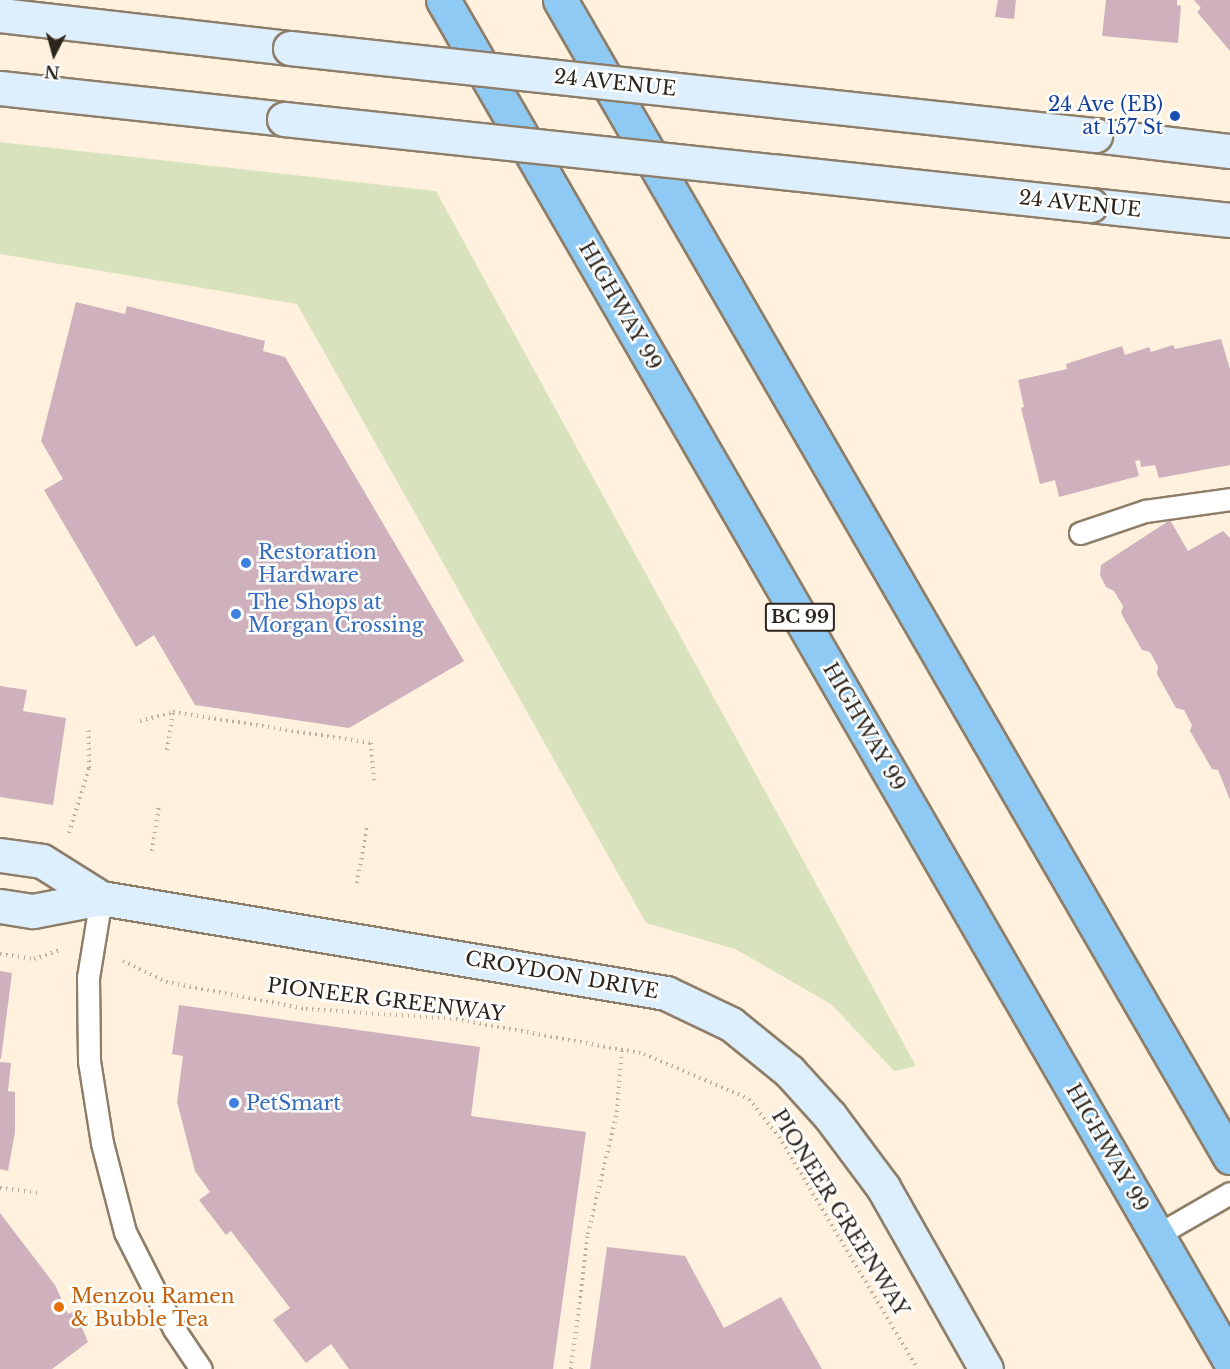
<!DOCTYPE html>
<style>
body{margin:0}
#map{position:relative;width:1230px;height:1369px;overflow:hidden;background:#fff1de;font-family:"Libre Baskerville",serif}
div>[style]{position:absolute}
.green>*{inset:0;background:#d8e3bd}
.building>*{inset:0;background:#ceb1bc}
.path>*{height:4px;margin-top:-2px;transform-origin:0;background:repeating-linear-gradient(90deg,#bbafa0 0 1.5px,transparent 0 6px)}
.roads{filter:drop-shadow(2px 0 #8e7e69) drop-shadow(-2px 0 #8e7e69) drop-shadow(0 2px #8e7e69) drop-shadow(0 -2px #8e7e69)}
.lane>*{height:21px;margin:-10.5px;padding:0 10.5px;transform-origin:10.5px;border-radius:10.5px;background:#fff}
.secondary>*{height:33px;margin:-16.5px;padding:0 16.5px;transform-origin:16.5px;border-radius:16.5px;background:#ddeffc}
.highway>*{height:33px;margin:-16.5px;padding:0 16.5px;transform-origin:16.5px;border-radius:16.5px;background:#8fcaf5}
.bridges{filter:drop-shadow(2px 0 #8e7e69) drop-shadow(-2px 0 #8e7e69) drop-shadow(0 2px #8e7e69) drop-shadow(0 -2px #8e7e69)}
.secondary-bridge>*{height:33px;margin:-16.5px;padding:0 16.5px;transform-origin:16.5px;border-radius:16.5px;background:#ddeffc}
.dots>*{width:16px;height:16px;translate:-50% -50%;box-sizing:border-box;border:3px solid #fff;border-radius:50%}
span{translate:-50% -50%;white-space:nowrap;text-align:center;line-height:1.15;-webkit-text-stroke:5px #fff;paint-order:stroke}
.shield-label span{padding:2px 4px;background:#fff;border:2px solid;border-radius:4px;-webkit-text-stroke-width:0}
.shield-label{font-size:18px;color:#2c251d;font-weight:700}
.street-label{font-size:20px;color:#2c251d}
.transit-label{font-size:20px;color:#164399}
.right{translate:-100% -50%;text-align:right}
.shop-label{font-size:20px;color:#366cbe}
.left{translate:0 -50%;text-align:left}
.food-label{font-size:20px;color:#c56008}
.north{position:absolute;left:24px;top:24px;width:60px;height:60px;-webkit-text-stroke:4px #fff;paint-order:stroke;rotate:186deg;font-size:16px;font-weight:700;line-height:24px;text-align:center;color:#2c251d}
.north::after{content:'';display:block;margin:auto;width:21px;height:27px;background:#2c251d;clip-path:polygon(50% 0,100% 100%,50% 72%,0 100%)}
</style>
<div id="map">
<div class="green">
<i style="clip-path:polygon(0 142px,436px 191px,916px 1066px,894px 1071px,831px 1004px,735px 949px,646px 923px,297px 304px,0 254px)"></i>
</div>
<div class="building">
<i style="clip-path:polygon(998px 0,1016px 0,1014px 19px,995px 17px)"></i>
<i style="clip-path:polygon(1106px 0,1177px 0,1177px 5px,1181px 6px,1178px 43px,1102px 36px)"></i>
<i style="clip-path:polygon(1194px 0,1230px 0,1230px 51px,1197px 12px,1201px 8px)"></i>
<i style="clip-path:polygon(76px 302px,125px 314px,127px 306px,265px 341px,263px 351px,285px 357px,464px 661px,349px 728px,195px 705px,154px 635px,136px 647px,44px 490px,63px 479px,41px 441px)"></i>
<i style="clip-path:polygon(1221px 339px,1230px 369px,1230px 465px,1159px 478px,1155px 465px,1141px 467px,1140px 460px,1135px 461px,1139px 476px,1059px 497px,1055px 480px,1040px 484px,1021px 408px,1024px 407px,1018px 380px,1067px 369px,1066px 364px,1122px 346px,1125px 355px,1149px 347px,1151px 352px,1173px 345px,1175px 349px)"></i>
<i style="clip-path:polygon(1170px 520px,1188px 551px,1223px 531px,1230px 538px,1230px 800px,1218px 770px,1212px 769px,1190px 731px,1192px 725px,1184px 710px,1176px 708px,1157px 674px,1158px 667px,1150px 652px,1142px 650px,1121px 613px,1123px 606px,1114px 591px,1106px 587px,1100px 575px,1101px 565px)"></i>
<i style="clip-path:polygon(0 686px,27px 690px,23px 711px,66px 718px,53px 805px,0 797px)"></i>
<i style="clip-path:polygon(0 971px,12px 973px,1px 1059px,0 1059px)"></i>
<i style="clip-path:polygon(179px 1005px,480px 1047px,471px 1116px,586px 1132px,553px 1369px,349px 1369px,331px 1344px,306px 1363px,273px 1320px,290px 1308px,231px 1231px,226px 1235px,199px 1200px,210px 1192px,195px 1171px,177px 1102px,183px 1056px,172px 1054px)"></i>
<i style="clip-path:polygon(0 1062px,11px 1063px,8px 1091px,15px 1092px,15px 1132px,8px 1171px,0 1169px)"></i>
<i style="clip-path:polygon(0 1213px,55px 1285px,68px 1314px,75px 1311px,88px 1342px,52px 1369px,0 1369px)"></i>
<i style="clip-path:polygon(607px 1247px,685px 1256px,724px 1328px,781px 1297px,822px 1369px,590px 1369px)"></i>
</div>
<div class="path">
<i style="left:140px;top:721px;width:34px;rotate:-15deg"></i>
<i style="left:173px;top:712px;width:200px;rotate:8.9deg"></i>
<i style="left:371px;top:743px;width:38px;rotate:85deg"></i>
<i style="left:167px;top:750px;width:38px;rotate:-81deg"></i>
<i style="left:69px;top:833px;width:68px;rotate:-72.9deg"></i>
<i style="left:89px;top:768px;width:39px;rotate:-91deg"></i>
<i style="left:152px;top:851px;width:48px;rotate:-81.5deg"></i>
<i style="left:357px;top:883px;width:58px;rotate:-80deg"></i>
<i style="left:0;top:954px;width:34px;rotate:8deg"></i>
<i style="left:34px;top:959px;width:28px;rotate:-19deg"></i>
<i style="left:123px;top:961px;width:48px;rotate:26deg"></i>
<i style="left:166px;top:982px;width:143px;rotate:10.9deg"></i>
<i style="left:306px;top:1009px;width:150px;rotate:3.8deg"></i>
<i style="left:456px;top:1019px;width:191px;rotate:10.5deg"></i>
<i style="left:644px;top:1054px;width:114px;rotate:23.2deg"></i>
<i style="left:749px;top:1099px;width:48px;rotate:51.7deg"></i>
<i style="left:779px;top:1137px;width:270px;rotate:59.1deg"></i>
<i style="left:0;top:1188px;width:41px;rotate:7deg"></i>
<i style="left:571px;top:1369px;width:136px;rotate:-82.8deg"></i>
<i style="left:588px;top:1234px;width:125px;rotate:-76.6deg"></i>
<i style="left:617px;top:1112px;width:62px;rotate:-85.4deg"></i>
</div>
<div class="roads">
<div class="lane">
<i style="left:1080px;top:533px;width:69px;rotate:-18.7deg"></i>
<i style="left:1145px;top:511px;width:86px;rotate:-8deg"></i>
<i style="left:101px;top:898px;width:80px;rotate:99.3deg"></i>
<i style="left:88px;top:977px;width:84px;rotate:89.3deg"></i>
<i style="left:89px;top:1061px;width:83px;rotate:81deg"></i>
<i style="left:102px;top:1143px;width:92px;rotate:75.5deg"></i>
<i style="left:125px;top:1232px;width:109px;rotate:63.2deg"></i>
<i style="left:174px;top:1329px;width:48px;rotate:56deg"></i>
<i style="left:1157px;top:1235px;width:84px;rotate:-29.9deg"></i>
</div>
<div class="secondary">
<i style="left:0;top:15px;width:292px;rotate:6.5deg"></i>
<i style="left:0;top:88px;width:286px;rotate:6.2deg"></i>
<i style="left:1095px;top:135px;width:136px;rotate:6.8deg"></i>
<i style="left:1090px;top:205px;width:141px;rotate:6.1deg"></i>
<i style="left:0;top:855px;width:42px;rotate:8.1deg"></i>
<i style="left:42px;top:861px;width:70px;rotate:32.1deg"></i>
<i style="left:0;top:906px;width:33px;rotate:9deg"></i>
<i style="left:33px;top:911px;width:69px;rotate:-10.8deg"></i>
<i style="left:101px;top:898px;width:573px;rotate:9.54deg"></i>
<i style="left:666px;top:993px;width:72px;rotate:25.5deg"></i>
<i style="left:731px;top:1024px;width:75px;rotate:39deg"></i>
<i style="left:789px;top:1071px;width:61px;rotate:47.7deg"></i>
<i style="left:830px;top:1116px;width:89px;rotate:53.3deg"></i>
<i style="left:883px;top:1187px;width:209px;rotate:60.5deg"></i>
</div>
<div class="highway">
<i style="left:443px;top:0;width:1572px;rotate:59.96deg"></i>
<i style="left:560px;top:0;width:1337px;rotate:59.93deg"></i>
</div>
</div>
<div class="bridges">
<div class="secondary-bridge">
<i style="left:290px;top:48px;width:810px;rotate:6.17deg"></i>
<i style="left:284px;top:119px;width:811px;rotate:6.09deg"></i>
</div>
</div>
<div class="dots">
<i style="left:1175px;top:116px;background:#1a4fb4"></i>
<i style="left:246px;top:563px;background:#3f7fe0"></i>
<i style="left:236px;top:614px;background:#3f7fe0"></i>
<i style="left:234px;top:1103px;background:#3f7fe0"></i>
<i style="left:59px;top:1307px;background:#e8710a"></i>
</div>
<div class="shield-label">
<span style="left:800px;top:617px">BC 99</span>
</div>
<div class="street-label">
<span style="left:615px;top:83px;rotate:6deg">24 AVENUE</span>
<span style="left:1080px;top:204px;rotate:6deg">24 AVENUE</span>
<span style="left:620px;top:306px;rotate:60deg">HIGHWAY 99</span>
<span style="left:864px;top:727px;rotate:60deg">HIGHWAY 99</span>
<span style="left:562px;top:975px;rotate:10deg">CROYDON DRIVE</span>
<span style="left:386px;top:1000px;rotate:7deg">PIONEER GREENWAY</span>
<span style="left:1107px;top:1148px;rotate:60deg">HIGHWAY 99</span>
<span style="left:840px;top:1213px;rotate:58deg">PIONEER GREENWAY</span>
</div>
<div class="transit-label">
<span class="right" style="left:1163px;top:116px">24 Ave (EB)<br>at 157 St</span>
</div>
<div class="shop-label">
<span class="left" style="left:258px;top:564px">Restoration<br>Hardware</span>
<span class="left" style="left:248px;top:614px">The Shops at<br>Morgan Crossing</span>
<span class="left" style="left:246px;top:1103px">PetSmart</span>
</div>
<div class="food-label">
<span class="left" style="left:71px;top:1308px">Menzou Ramen<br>&amp; Bubble Tea</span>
</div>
<div class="north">N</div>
</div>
